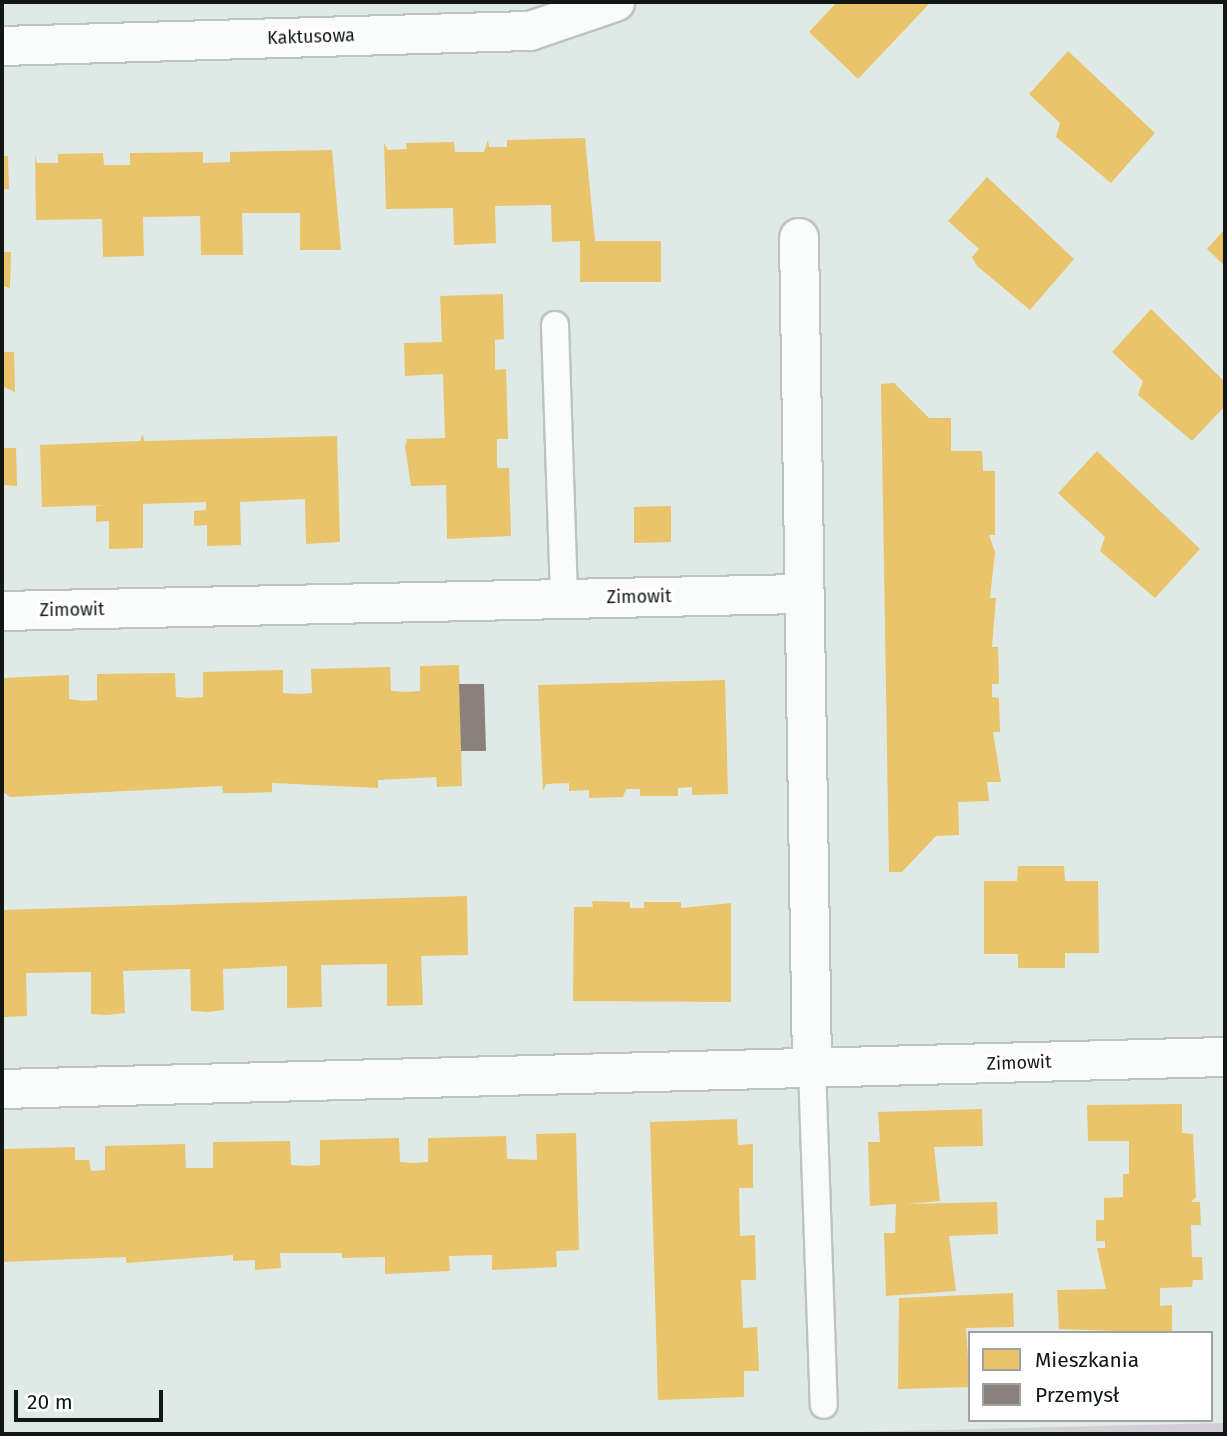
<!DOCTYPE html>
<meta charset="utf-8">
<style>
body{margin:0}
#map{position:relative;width:1227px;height:1436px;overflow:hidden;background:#dfeae6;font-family:"Fira Sans",sans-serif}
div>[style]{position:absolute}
.green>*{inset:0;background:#d4ced7}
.homes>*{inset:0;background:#e9c46a}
.industry>*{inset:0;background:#8a817c}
.roads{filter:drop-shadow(2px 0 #bcc4c1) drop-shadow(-2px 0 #bcc4c1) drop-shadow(0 2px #bcc4c1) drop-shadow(0 -2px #bcc4c1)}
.lane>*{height:26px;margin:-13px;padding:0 13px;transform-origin:13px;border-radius:13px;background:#fafcfb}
.street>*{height:38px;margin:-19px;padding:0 19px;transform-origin:19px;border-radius:19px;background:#fafcfb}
span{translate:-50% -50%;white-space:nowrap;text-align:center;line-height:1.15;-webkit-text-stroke:7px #fff;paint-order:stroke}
.street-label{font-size:18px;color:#111715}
.frame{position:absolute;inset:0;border:4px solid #111715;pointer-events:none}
.legend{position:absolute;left:968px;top:1331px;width:245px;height:91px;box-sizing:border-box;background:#fff;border:2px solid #a0a2a1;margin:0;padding:9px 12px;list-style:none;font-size:21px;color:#111715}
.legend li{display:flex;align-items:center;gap:14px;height:35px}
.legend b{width:35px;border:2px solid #a0a2a1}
.scale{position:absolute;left:14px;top:1390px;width:149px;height:32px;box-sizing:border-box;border:4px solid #111715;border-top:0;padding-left:9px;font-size:21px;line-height:24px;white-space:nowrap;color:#111715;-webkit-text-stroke:5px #fff;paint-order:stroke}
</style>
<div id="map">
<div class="green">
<i style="clip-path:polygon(1225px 1423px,1225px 1434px,776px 1434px)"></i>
</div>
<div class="homes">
<i style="clip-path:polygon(837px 2px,931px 2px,858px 79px,809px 32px)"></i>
<i style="clip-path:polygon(1068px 51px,1155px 133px,1111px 183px,1056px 137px,1060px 123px,1029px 94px)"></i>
<i style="clip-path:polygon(585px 138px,595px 241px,661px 241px,661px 282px,580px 282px,580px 241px,552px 242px,551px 205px,495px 206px,496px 243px,454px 245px,453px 208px,386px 209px,384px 143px,388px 150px,407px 149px,406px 143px,454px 142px,455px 152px,484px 152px,488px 140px,489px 147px,507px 147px,507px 140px)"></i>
<i style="clip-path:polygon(332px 150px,341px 250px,300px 250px,300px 213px,242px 213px,243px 255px,201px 255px,200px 216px,143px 217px,144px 256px,103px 257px,102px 219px,36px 220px,35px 155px,37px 163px,58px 163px,58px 154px,103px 153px,104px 165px,130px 165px,130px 153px,203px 152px,203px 163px,230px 162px,230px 152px)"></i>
<i style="clip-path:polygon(2px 156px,8px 156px,9px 189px,2px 190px)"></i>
<i style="clip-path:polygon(987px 177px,1074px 259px,1030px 310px,977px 266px,972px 257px,979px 249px,948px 221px)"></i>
<i style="clip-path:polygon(1225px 229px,1225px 266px,1207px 249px)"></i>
<i style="clip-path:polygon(2px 252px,11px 252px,10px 288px,2px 286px)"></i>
<i style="clip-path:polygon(503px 294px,504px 339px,495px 340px,495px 370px,506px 369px,508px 439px,497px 439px,497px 468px,509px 468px,511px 536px,447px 539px,446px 485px,411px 486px,405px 447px,407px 439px,445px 438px,443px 374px,405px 376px,404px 343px,442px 342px,440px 296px)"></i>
<i style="clip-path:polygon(1151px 309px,1225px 382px,1225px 406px,1192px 441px,1138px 395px,1143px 381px,1112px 352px)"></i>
<i style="clip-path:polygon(2px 352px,14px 352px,15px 392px,2px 386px)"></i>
<i style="clip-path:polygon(894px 383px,929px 418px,951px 418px,951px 451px,982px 451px,983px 471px,995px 471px,995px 535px,989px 535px,995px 552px,990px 598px,996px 598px,992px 647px,998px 647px,999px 684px,992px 684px,992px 697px,999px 698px,1000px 732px,993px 732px,1001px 782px,987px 782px,989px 801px,958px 802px,959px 835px,936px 836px,902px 872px,889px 872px,881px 384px)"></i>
<i style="clip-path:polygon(143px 434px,144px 441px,337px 436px,340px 542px,306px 544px,305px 499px,240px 502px,241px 545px,207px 546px,207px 525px,194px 526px,194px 511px,206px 510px,206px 502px,143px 504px,143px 548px,109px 549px,109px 521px,96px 522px,96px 506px,105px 505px,42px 507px,40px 445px,140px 441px)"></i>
<i style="clip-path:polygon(2px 448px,16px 448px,17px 486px,2px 485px)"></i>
<i style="clip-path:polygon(1097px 451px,1200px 549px,1155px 598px,1100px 551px,1105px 537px,1058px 493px)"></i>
<i style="clip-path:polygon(671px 506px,671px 542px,634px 543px,634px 507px)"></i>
<i style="clip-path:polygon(459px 665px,462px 786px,437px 787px,436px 777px,378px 780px,378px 788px,272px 783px,272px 792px,246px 793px,223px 793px,222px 786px,10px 797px,2px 791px,2px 678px,69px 675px,69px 699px,84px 701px,97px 700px,97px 674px,175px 673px,176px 697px,190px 698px,203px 697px,203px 672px,283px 670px,283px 693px,299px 694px,312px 693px,311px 669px,390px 667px,391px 691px,405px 692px,420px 691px,420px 666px)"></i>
<i style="clip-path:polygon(725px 680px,728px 794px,692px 795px,692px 787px,678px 788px,678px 796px,640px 796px,640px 789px,626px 789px,623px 797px,589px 798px,589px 790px,569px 791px,569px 783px,546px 784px,543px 791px,538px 685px)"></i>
<i style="clip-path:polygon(1018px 866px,1064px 866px,1065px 881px,1098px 881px,1099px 953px,1065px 953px,1065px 968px,1018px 968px,1018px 954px,984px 954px,984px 881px,1017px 881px)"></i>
<i style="clip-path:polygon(467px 896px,468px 955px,421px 956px,423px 1005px,387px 1006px,387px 964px,321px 965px,322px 1007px,287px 1008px,287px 966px,223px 969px,224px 1010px,208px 1012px,191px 1011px,190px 969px,123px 971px,125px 1013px,107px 1015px,91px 1014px,91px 972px,26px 973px,27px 1016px,2px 1017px,2px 910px)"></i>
<i style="clip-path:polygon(592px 901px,630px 902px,630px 908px,644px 908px,644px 902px,681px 902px,681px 908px,731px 903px,731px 1002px,573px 1001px,574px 907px,593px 907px)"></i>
<i style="clip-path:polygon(1182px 1104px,1182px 1133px,1193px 1134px,1196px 1197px,1191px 1202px,1200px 1202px,1201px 1225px,1191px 1225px,1192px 1257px,1202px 1257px,1203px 1280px,1193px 1280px,1192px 1287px,1160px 1288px,1160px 1306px,1172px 1305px,1172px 1333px,1059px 1329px,1057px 1290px,1106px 1289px,1097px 1248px,1105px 1248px,1105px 1241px,1096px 1241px,1096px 1220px,1104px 1220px,1104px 1198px,1123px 1197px,1123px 1174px,1129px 1174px,1129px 1141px,1088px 1141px,1087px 1105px)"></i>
<i style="clip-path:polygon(982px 1109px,983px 1146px,934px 1147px,940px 1201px,906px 1204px,997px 1202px,998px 1234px,949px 1236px,956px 1291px,886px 1296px,884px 1233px,895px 1233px,896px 1204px,870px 1206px,868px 1142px,880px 1142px,878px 1112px)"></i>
<i style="clip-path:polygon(737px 1119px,738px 1145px,753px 1144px,753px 1188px,739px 1188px,740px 1236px,755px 1235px,756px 1280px,741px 1280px,743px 1328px,757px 1327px,759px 1371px,744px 1371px,744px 1397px,658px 1400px,650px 1122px)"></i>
<i style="clip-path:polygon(576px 1133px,579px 1250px,556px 1251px,557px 1267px,492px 1270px,492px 1255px,449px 1256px,450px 1271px,385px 1274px,385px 1257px,342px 1258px,342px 1253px,280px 1253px,281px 1268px,255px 1270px,255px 1260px,233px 1261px,233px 1255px,126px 1263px,126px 1257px,2px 1262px,2px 1149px,75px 1147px,75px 1160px,89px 1160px,91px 1171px,105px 1170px,105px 1146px,185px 1144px,186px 1168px,213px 1168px,213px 1142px,290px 1141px,291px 1165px,307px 1166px,320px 1165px,320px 1140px,399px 1138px,400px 1162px,414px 1163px,428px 1162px,428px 1138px,506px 1136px,507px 1159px,537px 1160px,536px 1134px)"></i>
<i style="clip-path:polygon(1013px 1293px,1014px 1327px,966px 1328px,970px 1387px,898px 1389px,899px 1298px)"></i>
</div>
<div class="industry">
<i style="clip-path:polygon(459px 684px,484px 684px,486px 751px,461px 751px)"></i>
</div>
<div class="roads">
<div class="lane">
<i style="left:555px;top:325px;width:274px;rotate:88.1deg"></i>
<i style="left:812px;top:1068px;width:337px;rotate:88deg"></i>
</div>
<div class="street">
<i style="left:2px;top:46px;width:528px;rotate:-1.63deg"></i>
<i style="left:530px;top:31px;width:90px;rotate:-18.8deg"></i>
<i style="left:799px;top:238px;width:830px;rotate:89.1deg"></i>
<i style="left:2px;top:611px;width:800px;rotate:-1.22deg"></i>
<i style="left:2px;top:1089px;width:1223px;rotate:-1.5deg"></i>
</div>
</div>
<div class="street-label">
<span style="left:311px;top:37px;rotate:-2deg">Kaktusowa</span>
<span style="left:639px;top:597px;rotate:-1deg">Zimowit</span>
<span style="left:72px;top:610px;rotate:-1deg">Zimowit</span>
<span style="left:1019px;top:1063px;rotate:-2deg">Zimowit</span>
</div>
<div class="frame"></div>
<ul class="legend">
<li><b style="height:19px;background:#e9c46a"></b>Mieszkania</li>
<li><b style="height:19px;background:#8a817c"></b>Przemysł</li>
</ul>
<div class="scale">20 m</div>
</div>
